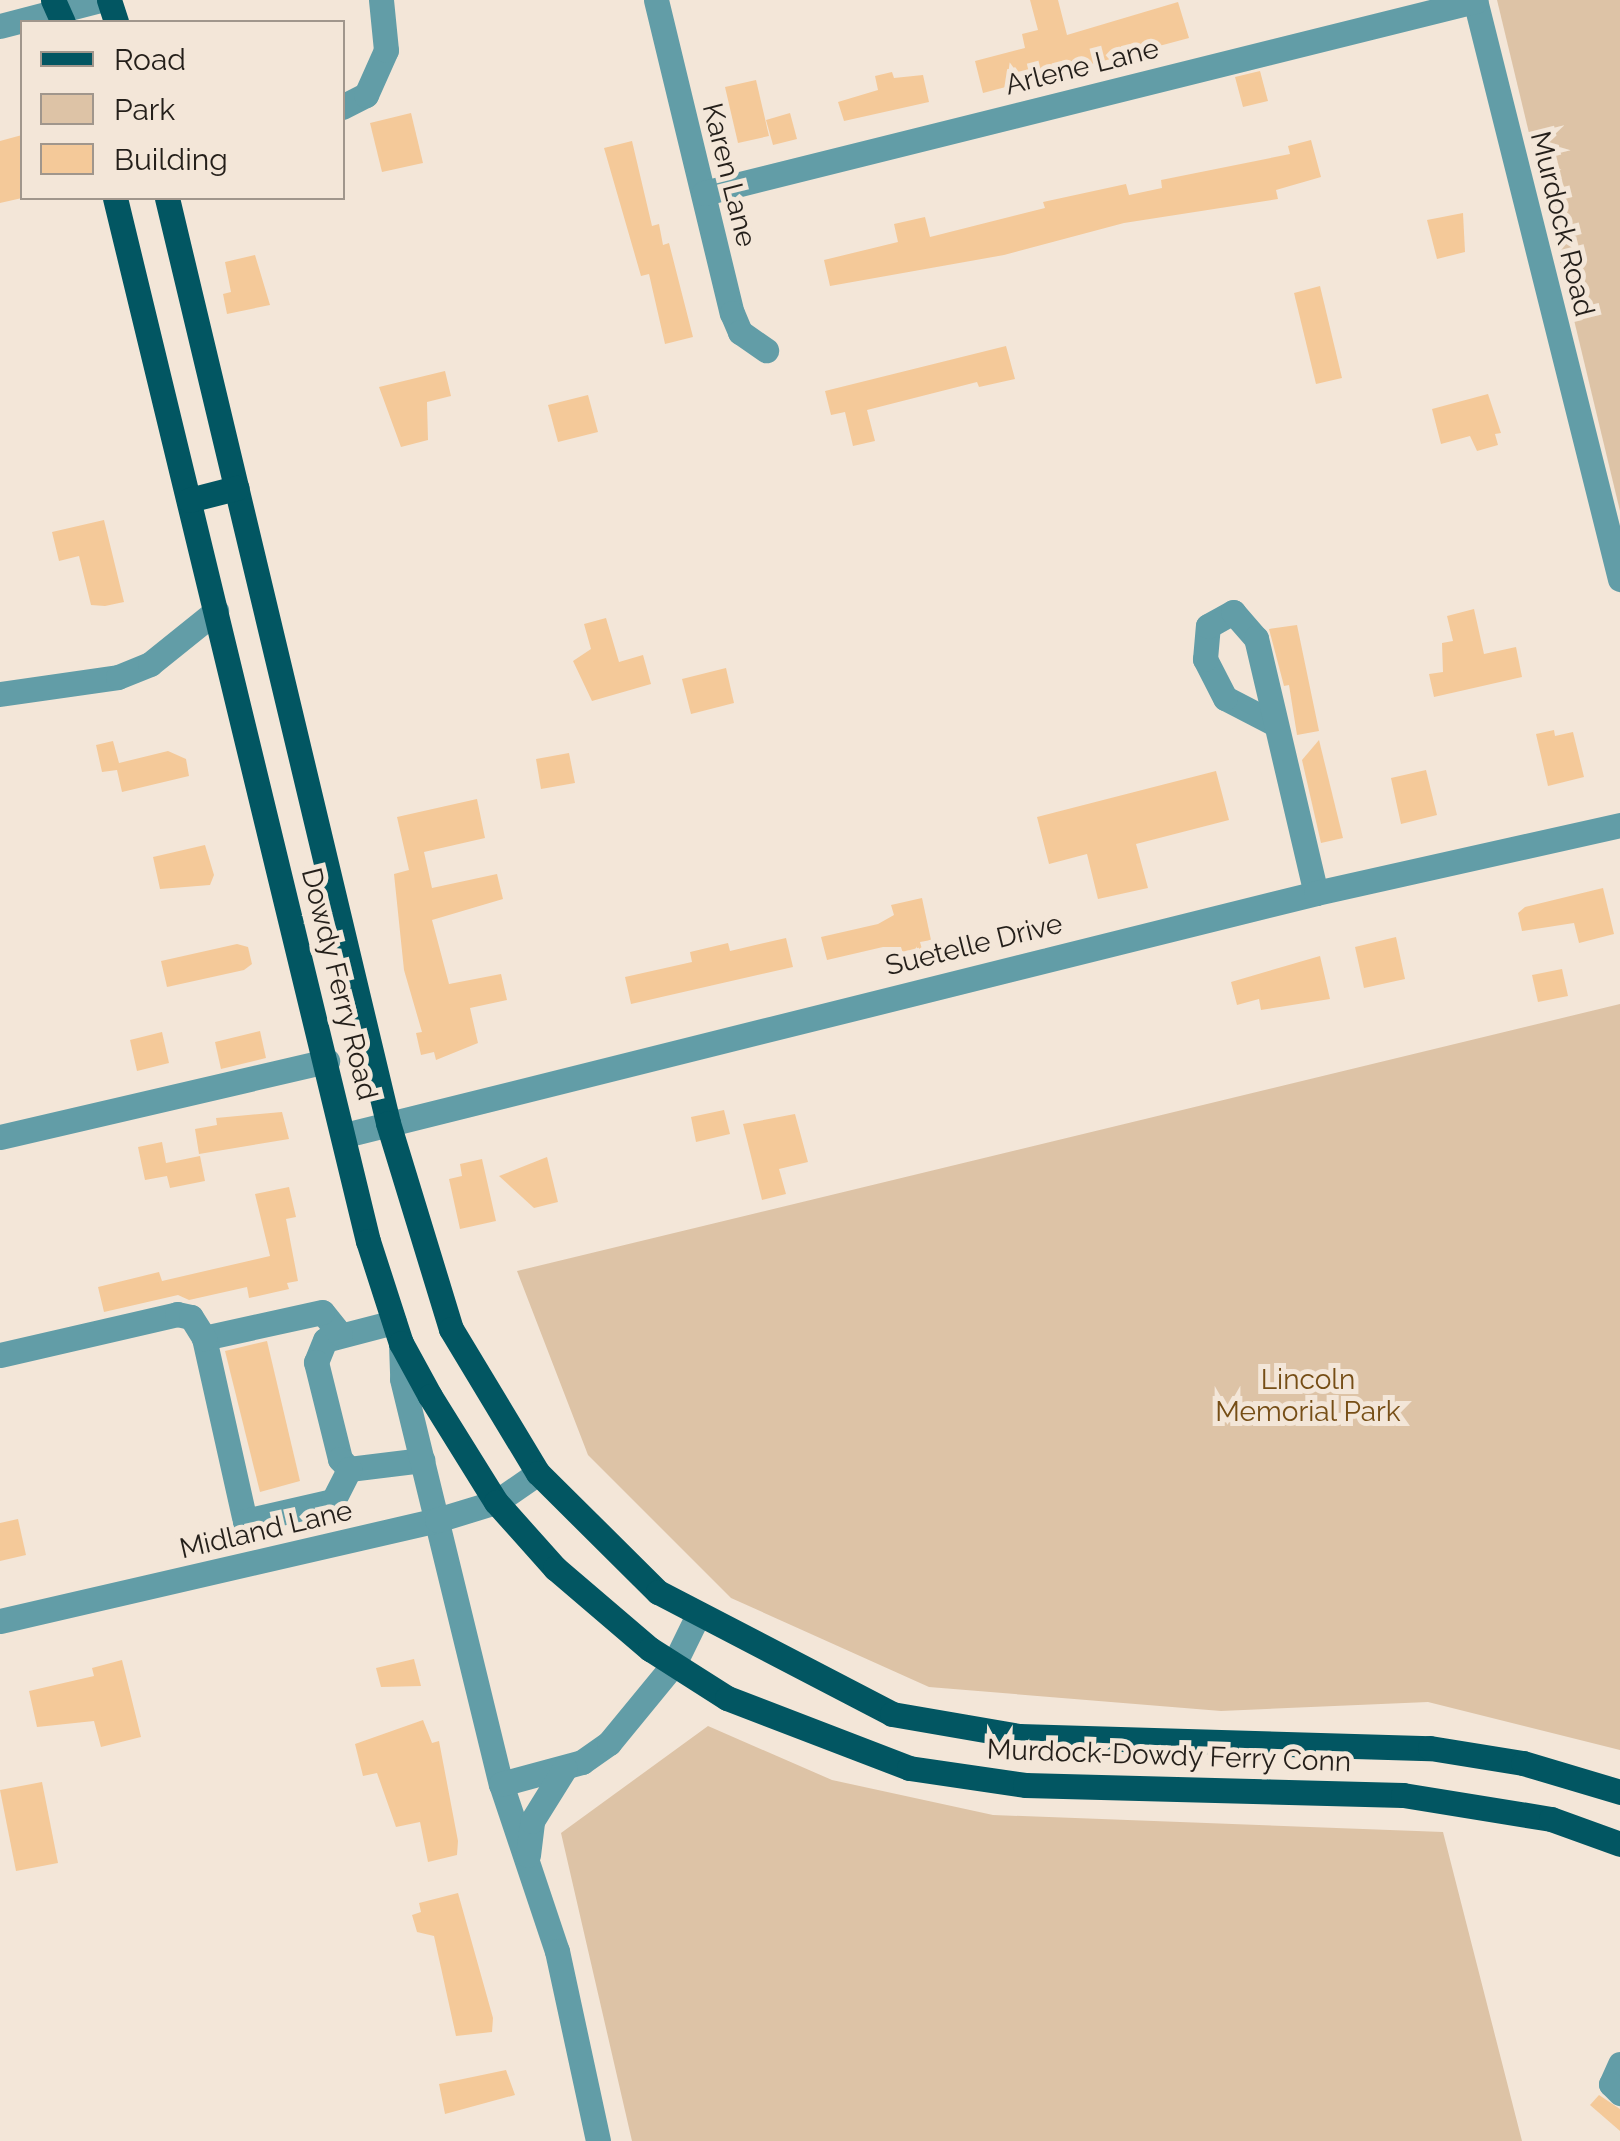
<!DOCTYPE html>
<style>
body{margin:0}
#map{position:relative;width:1620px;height:2141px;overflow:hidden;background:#f3e6d8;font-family:Raleway,sans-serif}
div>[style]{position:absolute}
.green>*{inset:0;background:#ddc3a6}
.building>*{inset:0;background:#f4c999}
.minor>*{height:25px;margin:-12.5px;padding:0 12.5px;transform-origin:12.5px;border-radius:12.5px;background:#629da7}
.major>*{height:25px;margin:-12.5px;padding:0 12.5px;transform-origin:12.5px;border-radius:12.5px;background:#025662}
span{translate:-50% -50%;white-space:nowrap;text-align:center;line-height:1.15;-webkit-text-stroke:10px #f3e6d8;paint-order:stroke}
.street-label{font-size:28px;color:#241f1a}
.park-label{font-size:28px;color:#764e16}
.legend{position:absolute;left:20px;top:20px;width:325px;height:180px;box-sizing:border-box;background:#f3e6d8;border:2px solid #a0968c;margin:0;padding:12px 18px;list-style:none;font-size:30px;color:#241f1a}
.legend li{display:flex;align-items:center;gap:20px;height:50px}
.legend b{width:50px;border:2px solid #a0968c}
</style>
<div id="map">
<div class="green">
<i style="clip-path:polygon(1497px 0,1620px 0,1620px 511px)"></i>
<i style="clip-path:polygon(1620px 1004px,1620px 1750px,1428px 1702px,1221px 1711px,929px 1687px,731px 1598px,588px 1455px,517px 1271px)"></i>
<i style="clip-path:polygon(708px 1726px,832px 1780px,993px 1815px,1443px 1832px,1522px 2141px,632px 2141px,561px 1833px)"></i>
</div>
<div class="building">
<i style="clip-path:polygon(1030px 0,1058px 0,1067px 35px,1178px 2px,1189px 38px,983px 93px,975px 61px,1025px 48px,1022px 34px,1038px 30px)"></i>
<i style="clip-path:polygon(1260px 71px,1268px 101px,1243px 107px,1235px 77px)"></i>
<i style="clip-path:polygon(892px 72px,894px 78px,923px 75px,929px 102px,844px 121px,838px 102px,878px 90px,875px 76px)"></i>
<i style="clip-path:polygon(756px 80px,769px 136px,738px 143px,725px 87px)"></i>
<i style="clip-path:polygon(411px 113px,423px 163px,382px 172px,370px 123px)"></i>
<i style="clip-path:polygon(790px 113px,797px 139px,773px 145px,766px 120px)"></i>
<i style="clip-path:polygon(22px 135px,22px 198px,0 203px,0 141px)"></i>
<i style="clip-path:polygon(1311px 140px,1321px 177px,1276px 190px,1278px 199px,1124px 223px,1004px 255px,830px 286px,824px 260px,898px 242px,894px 224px,925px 217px,930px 237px,1045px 208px,1043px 202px,1126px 184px,1129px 195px,1162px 188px,1161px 180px,1290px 154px,1288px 146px)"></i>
<i style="clip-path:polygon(632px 141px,652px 226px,659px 224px,663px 245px,669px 243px,693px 337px,665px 344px,649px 274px,641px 276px,604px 148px)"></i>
<i style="clip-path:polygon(1463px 213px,1465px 252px,1437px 259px,1427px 220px)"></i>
<i style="clip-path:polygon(255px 255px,270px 305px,227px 314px,223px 294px,231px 292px,225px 262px)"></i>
<i style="clip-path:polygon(1320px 286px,1342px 378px,1316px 384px,1294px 293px)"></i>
<i style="clip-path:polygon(1006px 346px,1015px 379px,979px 387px,977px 382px,867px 410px,875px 441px,853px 446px,845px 412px,831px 415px,825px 391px)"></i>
<i style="clip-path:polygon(445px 371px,451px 396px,427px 402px,428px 440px,401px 447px,379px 387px)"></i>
<i style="clip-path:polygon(1488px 394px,1501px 433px,1495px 434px,1498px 445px,1477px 451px,1470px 436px,1441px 444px,1432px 409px)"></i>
<i style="clip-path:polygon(588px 395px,598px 432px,558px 442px,548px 405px)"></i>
<i style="clip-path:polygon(104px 520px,124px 602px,105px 606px,91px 605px,79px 556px,59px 561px,52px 532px)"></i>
<i style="clip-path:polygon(1474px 609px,1484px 654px,1516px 647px,1522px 677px,1434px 697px,1429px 674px,1443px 672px,1442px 643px,1453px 641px,1447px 616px)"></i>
<i style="clip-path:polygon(606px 618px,619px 662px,643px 655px,651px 684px,592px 701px,573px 661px,591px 649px,584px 624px)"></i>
<i style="clip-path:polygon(1297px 625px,1319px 731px,1297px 735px,1289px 685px,1284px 686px,1269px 629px)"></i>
<i style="clip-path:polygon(726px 668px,734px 703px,691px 714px,682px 679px)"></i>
<i style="clip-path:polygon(1554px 730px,1555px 736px,1573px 732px,1584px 777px,1548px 786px,1536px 734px)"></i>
<i style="clip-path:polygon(1319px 740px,1343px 838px,1321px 843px,1302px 760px)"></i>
<i style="clip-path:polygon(113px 741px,119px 763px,168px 751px,186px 759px,189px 776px,122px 792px,117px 770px,102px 772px,96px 745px)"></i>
<i style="clip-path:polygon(569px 753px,575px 783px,541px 789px,536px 759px)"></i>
<i style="clip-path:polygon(1426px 770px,1437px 815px,1401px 824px,1391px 778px)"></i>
<i style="clip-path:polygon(1216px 771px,1229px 820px,1136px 844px,1148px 888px,1098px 899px,1087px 854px,1049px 864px,1037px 817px)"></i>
<i style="clip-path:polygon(477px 799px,485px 838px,424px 852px,432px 888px,497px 874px,503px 899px,432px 920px,449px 984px,501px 974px,507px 1000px,470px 1008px,478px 1043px,436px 1060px,434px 1052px,421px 1055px,416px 1033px,422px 1032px,404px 970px,394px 874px,409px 870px,397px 817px)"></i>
<i style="clip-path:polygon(205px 845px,214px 875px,210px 885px,160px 889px,153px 857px)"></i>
<i style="clip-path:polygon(1603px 888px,1614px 934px,1579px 943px,1574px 923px,1522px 931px,1518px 913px,1525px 907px)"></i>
<i style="clip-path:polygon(922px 898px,931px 940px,920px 942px,923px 953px,904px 957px,901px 947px,883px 947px,827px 960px,821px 937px,878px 924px,894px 915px,891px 905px)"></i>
<i style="clip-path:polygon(1396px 937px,1405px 979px,1364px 988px,1355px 947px)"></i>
<i style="clip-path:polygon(786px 938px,793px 967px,631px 1004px,625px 977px,692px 962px,690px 952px,728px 943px,730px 951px)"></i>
<i style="clip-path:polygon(237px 944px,248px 947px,252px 964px,244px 970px,167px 987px,161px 961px)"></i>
<i style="clip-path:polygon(1320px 956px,1330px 999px,1261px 1010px,1259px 999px,1237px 1005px,1231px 982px)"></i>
<i style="clip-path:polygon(1562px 969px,1568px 996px,1538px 1002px,1532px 975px)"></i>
<i style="clip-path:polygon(260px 1031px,266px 1058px,221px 1069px,215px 1042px)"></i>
<i style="clip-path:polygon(162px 1032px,169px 1063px,137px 1071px,130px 1040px)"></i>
<i style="clip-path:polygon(724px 1110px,730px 1134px,696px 1142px,691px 1117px)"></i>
<i style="clip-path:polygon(282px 1112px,289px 1139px,199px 1154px,195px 1129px,217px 1125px,216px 1118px)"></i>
<i style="clip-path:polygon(795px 1114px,808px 1162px,779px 1169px,786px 1194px,762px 1200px,743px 1124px)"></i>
<i style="clip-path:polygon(162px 1142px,166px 1163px,200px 1156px,205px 1181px,170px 1188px,167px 1176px,145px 1180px,138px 1147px)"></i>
<i style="clip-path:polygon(547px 1157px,558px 1202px,534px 1208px,499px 1176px)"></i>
<i style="clip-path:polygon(482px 1159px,496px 1221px,460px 1229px,449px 1179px,462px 1176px,460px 1164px)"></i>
<i style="clip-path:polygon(289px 1187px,296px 1217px,286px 1219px,298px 1281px,287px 1283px,289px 1289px,249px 1298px,247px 1287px,189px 1300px,178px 1295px,104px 1312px,98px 1287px,159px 1272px,162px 1281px,270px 1256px,255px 1194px)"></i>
<i style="clip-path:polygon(267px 1341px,300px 1481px,260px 1492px,225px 1351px)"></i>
<i style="clip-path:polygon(18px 1519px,26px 1555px,0 1561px,0 1523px)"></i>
<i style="clip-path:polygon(414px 1659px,421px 1686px,381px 1687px,376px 1668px)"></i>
<i style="clip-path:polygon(122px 1660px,141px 1737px,101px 1747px,94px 1721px,37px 1727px,29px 1691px,94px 1676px,92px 1668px)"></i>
<i style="clip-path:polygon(423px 1720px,432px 1743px,439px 1741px,458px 1841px,457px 1855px,428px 1862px,420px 1822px,396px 1827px,377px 1773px,363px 1776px,355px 1744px)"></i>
<i style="clip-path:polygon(42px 1782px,58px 1863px,16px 1871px,0 1790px)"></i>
<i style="clip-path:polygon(458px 1893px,493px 2018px,492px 2032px,456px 2036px,434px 1936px,417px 1932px,412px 1915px,421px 1912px,419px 1903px)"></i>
<i style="clip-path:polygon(506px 2070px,515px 2095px,445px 2114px,439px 2084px)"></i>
<i style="clip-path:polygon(1599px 2095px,1620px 2109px,1620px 2131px,1590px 2105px)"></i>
</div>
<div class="minor">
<i style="left:656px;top:0;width:322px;rotate:76.4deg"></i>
<i style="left:732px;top:313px;width:21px;rotate:67deg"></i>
<i style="left:740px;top:332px;width:32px;rotate:35deg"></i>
<i style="left:1475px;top:0;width:597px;rotate:75.94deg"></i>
<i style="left:0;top:26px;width:103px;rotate:-14.6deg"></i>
<i style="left:342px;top:107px;width:27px;rotate:-27deg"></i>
<i style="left:366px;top:95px;width:49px;rotate:-66deg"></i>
<i style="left:386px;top:50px;width:50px;rotate:-95.7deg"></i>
<i style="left:704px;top:193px;width:795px;rotate:-13.98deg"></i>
<i style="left:0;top:694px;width:119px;rotate:-8.2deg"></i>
<i style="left:118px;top:677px;width:35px;rotate:-22deg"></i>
<i style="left:150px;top:664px;width:85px;rotate:-38.8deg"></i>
<i style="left:1275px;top:724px;width:56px;rotate:-152.5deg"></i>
<i style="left:1225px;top:698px;width:44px;rotate:-117.1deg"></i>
<i style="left:1205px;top:659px;width:33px;rotate:-85deg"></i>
<i style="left:1208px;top:626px;width:29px;rotate:-29deg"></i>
<i style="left:1233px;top:612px;width:35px;rotate:49deg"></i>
<i style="left:1256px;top:638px;width:262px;rotate:76.8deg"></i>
<i style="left:345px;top:1135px;width:1001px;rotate:-13.99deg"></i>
<i style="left:1316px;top:893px;width:312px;rotate:-12.6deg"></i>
<i style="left:0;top:1137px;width:336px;rotate:-13.1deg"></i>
<i style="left:394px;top:1322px;width:71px;rotate:165.4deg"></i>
<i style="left:325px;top:1340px;width:24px;rotate:112deg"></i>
<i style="left:316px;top:1362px;width:100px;rotate:76.1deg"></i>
<i style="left:340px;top:1459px;width:13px;rotate:48deg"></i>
<i style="left:349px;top:1469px;width:74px;rotate:-7deg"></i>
<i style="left:340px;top:1334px;width:28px;rotate:-129deg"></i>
<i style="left:322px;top:1312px;width:121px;rotate:167.6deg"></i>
<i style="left:204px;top:1338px;width:188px;rotate:77.4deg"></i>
<i style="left:245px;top:1521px;width:90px;rotate:-12.8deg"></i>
<i style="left:333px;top:1501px;width:36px;rotate:-63deg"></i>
<i style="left:401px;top:1343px;width:36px;rotate:88deg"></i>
<i style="left:402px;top:1379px;width:417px;rotate:76.3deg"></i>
<i style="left:501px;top:1784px;width:176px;rotate:71.5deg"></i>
<i style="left:557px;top:1951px;width:194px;rotate:77.8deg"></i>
<i style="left:0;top:1355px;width:182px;rotate:-13deg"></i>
<i style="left:177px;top:1314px;width:14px;rotate:12deg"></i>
<i style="left:191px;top:1317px;width:25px;rotate:58deg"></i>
<i style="left:0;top:1621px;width:449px;rotate:-13deg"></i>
<i style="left:437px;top:1520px;width:62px;rotate:-17deg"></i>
<i style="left:496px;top:1502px;width:51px;rotate:-34.6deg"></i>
<i style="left:501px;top:1784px;width:84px;rotate:-15.2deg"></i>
<i style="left:582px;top:1762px;width:33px;rotate:-35deg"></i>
<i style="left:609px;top:1743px;width:102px;rotate:-50.6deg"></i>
<i style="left:674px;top:1664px;width:52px;rotate:-63.9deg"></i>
<i style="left:528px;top:1855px;width:34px;rotate:-83deg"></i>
<i style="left:532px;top:1821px;width:62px;rotate:-58.1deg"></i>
<i style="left:1620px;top:2064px;width:22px;rotate:114deg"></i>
<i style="left:1611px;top:2084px;width:13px;rotate:45deg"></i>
</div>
<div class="major">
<i style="left:53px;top:0;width:24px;rotate:66deg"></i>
<i style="left:109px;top:0;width:23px;rotate:72deg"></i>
<i style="left:115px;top:198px;width:1073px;rotate:76.37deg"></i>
<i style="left:368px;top:1241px;width:107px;rotate:72.1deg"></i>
<i style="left:401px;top:1343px;width:60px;rotate:61.3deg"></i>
<i style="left:430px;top:1396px;width:125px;rotate:58.1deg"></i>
<i style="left:496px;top:1502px;width:89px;rotate:48.2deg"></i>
<i style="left:555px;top:1568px;width:125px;rotate:40.5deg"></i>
<i style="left:650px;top:1649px;width:91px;rotate:32.5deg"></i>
<i style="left:727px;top:1698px;width:195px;rotate:21deg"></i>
<i style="left:909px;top:1768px;width:117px;rotate:8.3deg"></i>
<i style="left:1025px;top:1785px;width:378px;rotate:1.5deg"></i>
<i style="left:1403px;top:1795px;width:150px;rotate:9.2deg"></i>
<i style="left:1551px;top:1819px;width:73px;rotate:19.9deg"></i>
<i style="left:167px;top:198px;width:951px;rotate:76.56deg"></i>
<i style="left:388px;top:1123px;width:215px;rotate:73deg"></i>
<i style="left:451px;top:1329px;width:168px;rotate:58.9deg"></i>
<i style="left:538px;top:1473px;width:169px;rotate:44.8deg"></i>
<i style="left:658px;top:1592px;width:264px;rotate:27.5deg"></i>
<i style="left:892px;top:1714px;width:129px;rotate:9.8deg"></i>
<i style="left:1019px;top:1736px;width:411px;rotate:1.7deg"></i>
<i style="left:1430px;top:1748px;width:94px;rotate:9.2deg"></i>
<i style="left:1523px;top:1763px;width:101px;rotate:16.6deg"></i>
<i style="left:189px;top:500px;width:49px;rotate:-14.3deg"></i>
</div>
<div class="street-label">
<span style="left:1082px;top:67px;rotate:-14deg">Arlene Lane</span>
<span style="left:729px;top:175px;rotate:76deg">Karen Lane</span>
<span style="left:1562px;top:224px;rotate:76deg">Murdock Road</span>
<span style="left:974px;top:945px;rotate:-14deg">Suetelle Drive</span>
<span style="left:339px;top:984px;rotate:76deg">Dowdy Ferry Road</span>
<span style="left:266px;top:1530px;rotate:-13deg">Midland Lane</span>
<span style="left:1169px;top:1756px;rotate:2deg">Murdock-Dowdy Ferry Conn</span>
</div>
<div class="park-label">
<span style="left:1308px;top:1396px">Lincoln<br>Memorial Park</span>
</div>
<ul class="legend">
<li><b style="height:12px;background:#025662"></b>Road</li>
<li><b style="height:28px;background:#ddc3a6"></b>Park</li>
<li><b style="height:28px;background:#f4c999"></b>Building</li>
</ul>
</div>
